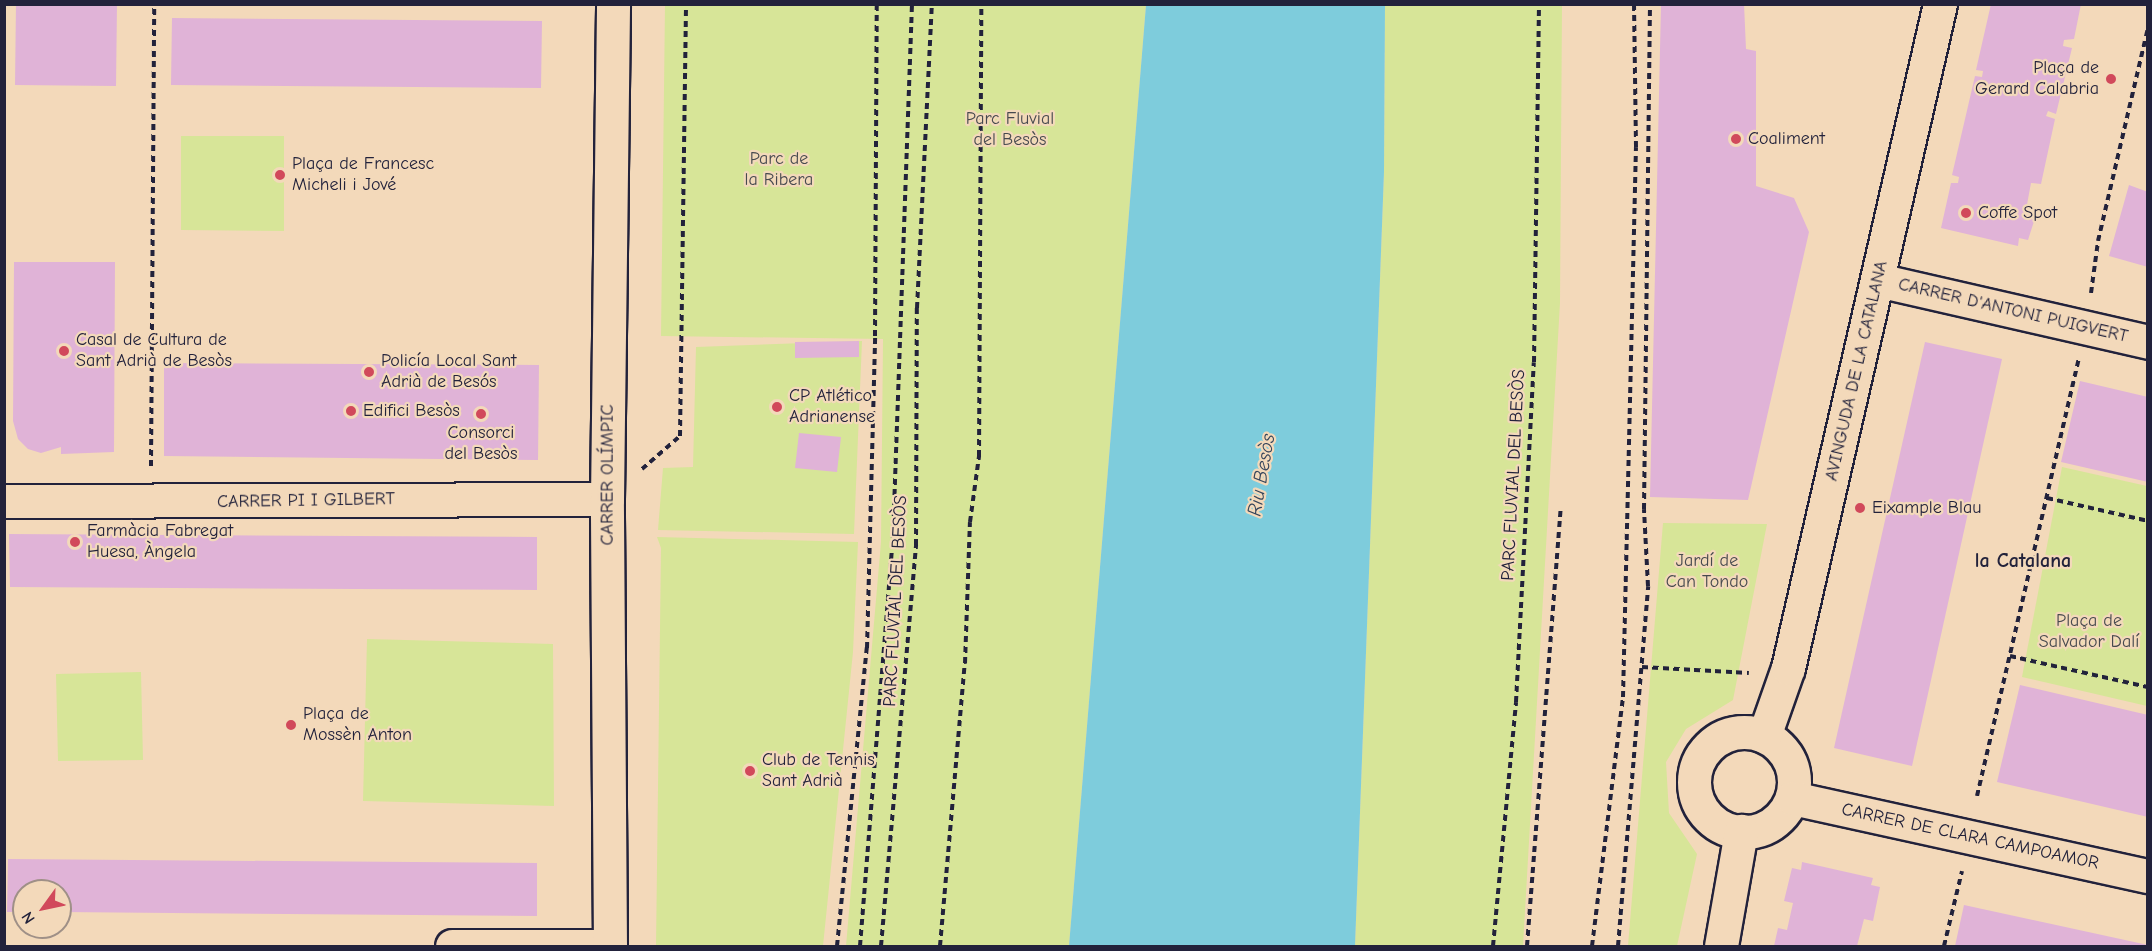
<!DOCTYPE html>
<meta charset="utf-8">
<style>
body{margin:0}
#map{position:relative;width:2152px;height:951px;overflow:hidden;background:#f3d9ba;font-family:"Comic Neue",sans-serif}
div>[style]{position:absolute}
.green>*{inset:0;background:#d7e598}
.water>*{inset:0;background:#7eccdc}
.building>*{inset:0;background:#e0b3d7}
.path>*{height:4px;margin-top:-2px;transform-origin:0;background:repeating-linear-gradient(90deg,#22223b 0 6px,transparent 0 10.5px)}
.roads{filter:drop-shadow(2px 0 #22223b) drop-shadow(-2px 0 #22223b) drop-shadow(0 2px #22223b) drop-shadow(0 -2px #22223b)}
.minor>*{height:33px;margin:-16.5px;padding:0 16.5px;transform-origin:16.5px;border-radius:16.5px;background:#f3d9ba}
.minor>.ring{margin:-16.5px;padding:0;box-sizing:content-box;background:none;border:33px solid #f3d9ba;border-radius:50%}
.dots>*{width:16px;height:16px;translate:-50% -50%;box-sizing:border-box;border:3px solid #f3d9ba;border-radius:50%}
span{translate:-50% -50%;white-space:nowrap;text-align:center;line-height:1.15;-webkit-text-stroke:4.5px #f3d9ba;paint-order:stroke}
.poi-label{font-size:18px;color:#22223b}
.right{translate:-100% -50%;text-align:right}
.left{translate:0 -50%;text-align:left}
.park-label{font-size:18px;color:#46494e}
.street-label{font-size:18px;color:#22223b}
.water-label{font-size:20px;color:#34445b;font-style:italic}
.neighbourhood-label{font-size:20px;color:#22223b;font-weight:700}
.frame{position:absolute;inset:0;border:6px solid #22223b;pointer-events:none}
.north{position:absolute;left:12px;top:879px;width:60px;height:60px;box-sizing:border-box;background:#f3d9ba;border:2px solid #9f9087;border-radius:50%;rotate:237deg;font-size:16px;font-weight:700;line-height:24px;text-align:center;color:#22223b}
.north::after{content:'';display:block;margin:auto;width:21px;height:27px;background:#d1495b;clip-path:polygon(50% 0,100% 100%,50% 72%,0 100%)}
</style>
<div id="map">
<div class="green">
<i style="clip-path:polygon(665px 5px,1146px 5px,1069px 946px,846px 946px,881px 542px,883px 339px,661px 336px)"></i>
<i style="clip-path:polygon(1385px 5px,1562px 5px,1560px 303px,1523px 946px,1355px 946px,1384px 172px)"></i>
<i style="clip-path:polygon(181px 136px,284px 136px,284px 231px,181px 230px)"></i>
<i style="clip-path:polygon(862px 341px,854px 534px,658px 530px,663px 468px,693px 467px,696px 347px)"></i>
<i style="clip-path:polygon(2062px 467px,2147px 486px,2147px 706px,2022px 677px)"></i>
<i style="clip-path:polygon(1663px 523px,1767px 524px,1733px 700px,1686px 729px,1666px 762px,1669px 813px,1697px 854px,1677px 946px,1628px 946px)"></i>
<i style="clip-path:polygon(657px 537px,858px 542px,853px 652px,823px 946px,656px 946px,661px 548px)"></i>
<i style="clip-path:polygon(367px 639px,553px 644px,554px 806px,363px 801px)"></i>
<i style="clip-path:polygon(141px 672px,143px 760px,58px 761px,56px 674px)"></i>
</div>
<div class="water">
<i style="clip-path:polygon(1146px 5px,1385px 5px,1384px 172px,1355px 946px,1069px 946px)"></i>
</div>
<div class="building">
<i style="clip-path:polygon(16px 4px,117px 4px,116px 86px,15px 85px)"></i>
<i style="clip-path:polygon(1661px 4px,1744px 4px,1746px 49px,1756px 51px,1756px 186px,1794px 198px,1809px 232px,1748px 500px,1650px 497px)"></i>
<i style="clip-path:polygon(1991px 4px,2081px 4px,2074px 39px,2064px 40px,2063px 46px,2072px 48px,2056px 114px,2048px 111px,2046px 116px,2055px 119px,2041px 184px,2031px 183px,2026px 210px,2037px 212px,2028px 240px,2019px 238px,2018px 246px,1941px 228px,1951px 183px,1958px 183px,1959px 177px,1952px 175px,1975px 76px,1982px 77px,1983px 71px,1976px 70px)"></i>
<i style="clip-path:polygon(172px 18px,542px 21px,541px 88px,171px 85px)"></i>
<i style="clip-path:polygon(2129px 185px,2148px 192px,2148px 267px,2109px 256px)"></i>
<i style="clip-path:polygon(14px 262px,115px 262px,114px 452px,61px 454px,61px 447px,41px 453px,28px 449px,18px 439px,13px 421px)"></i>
<i style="clip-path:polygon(859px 341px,859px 357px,795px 358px,795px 342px)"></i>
<i style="clip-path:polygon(1925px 342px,2002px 359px,1912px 766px,1834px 748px)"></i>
<i style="clip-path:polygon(164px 363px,539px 365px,538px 460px,164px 456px)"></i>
<i style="clip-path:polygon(2080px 381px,2148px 397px,2148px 482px,2061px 462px)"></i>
<i style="clip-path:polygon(799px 433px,841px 437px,837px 472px,795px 468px)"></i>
<i style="clip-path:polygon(9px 534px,537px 537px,537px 590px,10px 587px)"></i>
<i style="clip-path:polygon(2020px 685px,2148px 715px,2148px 817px,1997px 782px)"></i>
<i style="clip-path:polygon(8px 859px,537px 863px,537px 916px,60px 912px,60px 891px,24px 891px,24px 912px,7px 912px)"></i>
<i style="clip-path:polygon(1802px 862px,1873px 878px,1871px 885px,1880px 887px,1873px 921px,1864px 919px,1857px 946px,1774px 946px,1778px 928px,1787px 930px,1793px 903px,1784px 901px,1792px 868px,1801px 870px)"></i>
<i style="clip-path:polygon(1964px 905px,2148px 945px,2148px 946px,1955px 946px)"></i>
</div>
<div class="path">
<i style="left:2091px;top:293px;width:52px;rotate:-82.3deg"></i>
<i style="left:2098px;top:241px;width:220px;rotate:-76.8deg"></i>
<i style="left:151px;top:466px;width:462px;rotate:-89.6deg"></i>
<i style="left:642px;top:469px;width:50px;rotate:-41deg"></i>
<i style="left:680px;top:436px;width:432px;rotate:-89.2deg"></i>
<i style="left:2047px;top:498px;width:104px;rotate:12.8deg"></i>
<i style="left:2010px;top:656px;width:141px;rotate:12.7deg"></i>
<i style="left:1642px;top:667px;width:107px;rotate:3.2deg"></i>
<i style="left:1977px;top:796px;width:449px;rotate:-76.9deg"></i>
<i style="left:837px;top:946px;width:300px;rotate:-84.3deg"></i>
<i style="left:867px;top:648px;width:312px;rotate:-88.5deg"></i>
<i style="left:875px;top:336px;width:332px;rotate:-89.7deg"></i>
<i style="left:860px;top:946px;width:410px;rotate:-85.4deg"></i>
<i style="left:893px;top:537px;width:533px;rotate:-87.96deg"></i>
<i style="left:881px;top:946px;width:403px;rotate:-85deg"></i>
<i style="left:916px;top:545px;width:237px;rotate:-89.8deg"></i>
<i style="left:917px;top:308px;width:304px;rotate:-87.2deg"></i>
<i style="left:940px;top:946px;width:284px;rotate:-85deg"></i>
<i style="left:965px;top:663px;width:141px;rotate:-88deg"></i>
<i style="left:970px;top:522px;width:67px;rotate:-82.2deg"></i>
<i style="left:979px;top:456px;width:452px;rotate:-89.7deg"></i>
<i style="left:1493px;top:946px;width:245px;rotate:-84.6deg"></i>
<i style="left:1516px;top:702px;width:340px;rotate:-87deg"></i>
<i style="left:1534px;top:362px;width:358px;rotate:-89.2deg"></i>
<i style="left:1527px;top:946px;width:438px;rotate:-85.6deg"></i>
<i style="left:1592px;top:946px;width:251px;rotate:-82.9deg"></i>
<i style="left:1623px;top:697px;width:550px;rotate:-88.65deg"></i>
<i style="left:1636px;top:147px;width:143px;rotate:-90.8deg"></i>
<i style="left:1618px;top:946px;width:361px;rotate:-85.2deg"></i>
<i style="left:1648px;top:586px;width:77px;rotate:-93deg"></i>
<i style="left:1644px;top:509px;width:505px;rotate:-89.32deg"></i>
<i style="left:1944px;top:946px;width:77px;rotate:-76.5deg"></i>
</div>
<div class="roads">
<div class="minor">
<i style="left:1878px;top:280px;width:277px;rotate:12.9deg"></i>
<i style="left:4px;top:501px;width:603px;rotate:-0.19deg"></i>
<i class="ring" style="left:1694px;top:732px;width:67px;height:67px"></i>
<i style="left:1764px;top:736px;width:72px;rotate:-70.6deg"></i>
<i style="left:1788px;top:668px;width:681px;rotate:-77.11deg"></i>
<i style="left:1792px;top:798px;width:364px;rotate:12.4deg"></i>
<i style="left:452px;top:946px;width:158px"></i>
<i style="left:610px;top:946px;width:447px;rotate:-90.4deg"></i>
<i style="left:607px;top:499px;width:495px;rotate:-89.3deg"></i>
<i style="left:1721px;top:946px;width:117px;rotate:-80.1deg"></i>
</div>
</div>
<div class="dots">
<i style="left:2111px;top:79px;background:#d1495b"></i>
<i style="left:1736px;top:139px;background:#d1495b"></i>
<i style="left:280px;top:175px;background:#d1495b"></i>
<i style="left:1966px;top:213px;background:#d1495b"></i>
<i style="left:64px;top:351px;background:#d1495b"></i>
<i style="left:369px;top:372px;background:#d1495b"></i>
<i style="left:777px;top:407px;background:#d1495b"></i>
<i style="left:351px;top:411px;background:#d1495b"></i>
<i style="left:481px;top:414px;background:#d1495b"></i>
<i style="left:1860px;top:508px;background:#d1495b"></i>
<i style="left:75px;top:542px;background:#d1495b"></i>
<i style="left:291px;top:725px;background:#d1495b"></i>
<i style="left:750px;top:771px;background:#d1495b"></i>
</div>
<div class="poi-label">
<span class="right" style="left:2099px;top:79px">Plaça de<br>Gerard Calabria</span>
<span class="left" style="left:1748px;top:139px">Coaliment</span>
<span class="left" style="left:292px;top:175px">Plaça de Francesc<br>Micheli i Jové</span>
<span class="left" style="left:1978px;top:213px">Coffe Spot</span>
<span class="left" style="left:76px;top:351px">Casal de Cultura de<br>Sant Adrià de Besòs</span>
<span class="left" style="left:381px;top:372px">Policía Local Sant<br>Adrià de Besós</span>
<span class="left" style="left:789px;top:407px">CP Atlético<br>Adrianense</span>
<span class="left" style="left:363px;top:411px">Edifici Besòs</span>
<span style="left:481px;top:444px">Consorci<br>del Besòs</span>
<span class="left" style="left:1872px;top:508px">Eixample Blau</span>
<span class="left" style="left:87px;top:542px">Farmàcia Fabregat<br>Huesa, Àngela</span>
<span class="left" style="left:303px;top:725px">Plaça de<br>Mossèn Anton</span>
<span class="left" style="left:762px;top:771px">Club de Tennis<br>Sant Adrià</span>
</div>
<div class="park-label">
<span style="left:1010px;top:130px">Parc Fluvial<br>del Besòs</span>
<span style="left:779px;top:170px">Parc de<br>la Ribera</span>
<span style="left:1707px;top:572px">Jardí de<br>Can Tondo</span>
<span style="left:2089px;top:632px">Plaça de<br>Salvador Dalí</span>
</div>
<div class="street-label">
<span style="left:2013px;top:311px;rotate:13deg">CARRER D'ANTONI PUIGVERT</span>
<span style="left:1857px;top:371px;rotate:-77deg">AVINGUDA DE LA CATALANA</span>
<span style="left:608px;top:475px;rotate:-90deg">CARRER OLÍMPIC</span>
<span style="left:1514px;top:475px;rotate:-87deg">PARC FLUVIAL DEL BESÒS</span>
<span style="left:306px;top:501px;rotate:-1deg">CARRER PI I GILBERT</span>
<span style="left:896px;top:601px;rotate:-87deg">PARC FLUVIAL DEL BESÒS</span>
<span style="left:1970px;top:837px;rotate:12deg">CARRER DE CLARA CAMPOAMOR</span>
</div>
<div class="water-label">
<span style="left:1261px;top:475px;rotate:-80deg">Riu Besòs</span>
</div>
<div class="neighbourhood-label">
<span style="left:2023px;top:560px">la Catalana</span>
</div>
<div class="frame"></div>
<div class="north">N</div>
</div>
